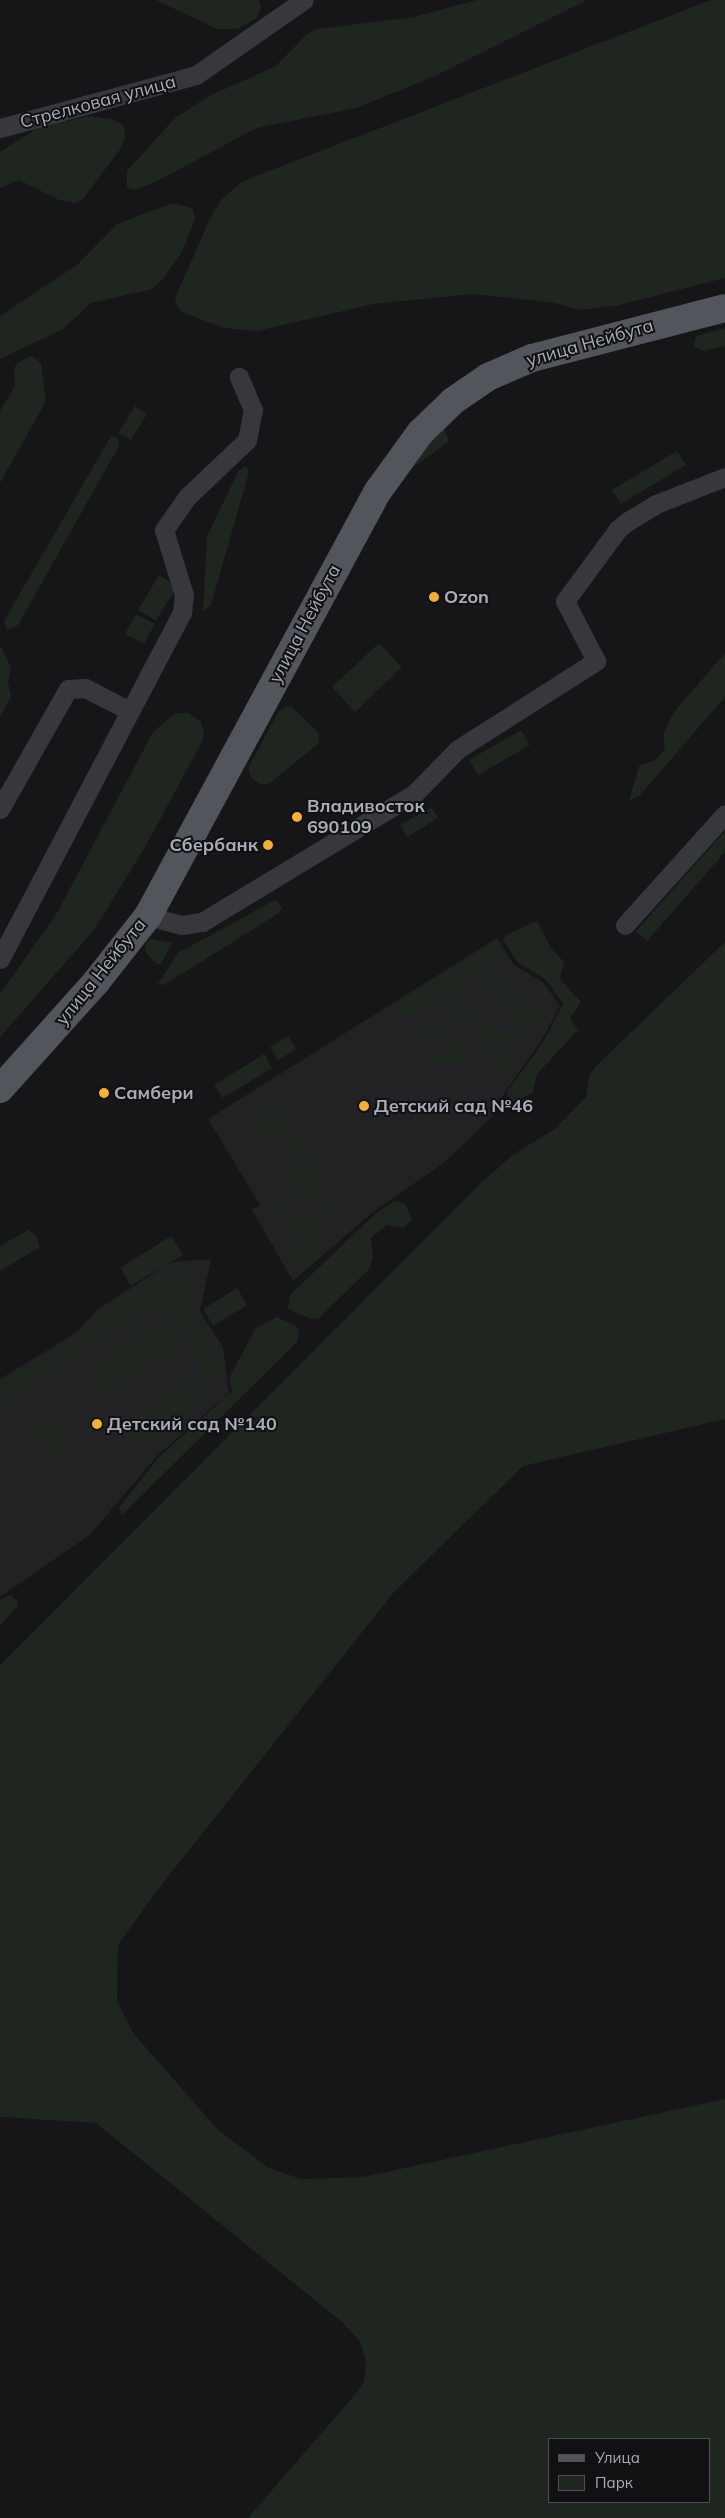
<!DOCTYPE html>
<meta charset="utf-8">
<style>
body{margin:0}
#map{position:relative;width:725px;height:2518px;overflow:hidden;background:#161618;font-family:Mulish,sans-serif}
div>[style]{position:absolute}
.built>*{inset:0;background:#222225}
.green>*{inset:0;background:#1e261f}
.minor>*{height:19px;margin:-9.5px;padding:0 9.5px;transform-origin:9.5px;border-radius:9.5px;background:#37383d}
.primary>*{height:28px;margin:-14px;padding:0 14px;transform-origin:14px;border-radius:14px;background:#53555c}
.dots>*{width:14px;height:14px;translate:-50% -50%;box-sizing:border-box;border:2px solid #111113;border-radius:50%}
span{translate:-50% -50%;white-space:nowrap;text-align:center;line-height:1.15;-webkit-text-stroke:4px #111113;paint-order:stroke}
.street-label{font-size:18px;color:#a8adb8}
.poi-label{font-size:18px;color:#a8adb8;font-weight:700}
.left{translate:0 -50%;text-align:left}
.right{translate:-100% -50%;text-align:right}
.legend{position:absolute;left:548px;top:2438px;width:162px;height:65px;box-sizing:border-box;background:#111113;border:1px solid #4d4f55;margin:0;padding:6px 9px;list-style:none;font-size:15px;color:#a8adb8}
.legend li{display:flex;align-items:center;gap:10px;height:25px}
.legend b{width:25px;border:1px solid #4d4f55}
</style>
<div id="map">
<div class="built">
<i style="clip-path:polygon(497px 938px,514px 965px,543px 982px,560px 1006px,543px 1038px,499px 1101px,497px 1111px,471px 1137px,445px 1162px,373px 1212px,293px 1281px,252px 1210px,260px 1205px,208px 1119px)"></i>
<i style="clip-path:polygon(211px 1259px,200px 1311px,223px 1347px,229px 1393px,157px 1456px,91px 1534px,0 1597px,0 1379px,77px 1332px,97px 1310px,171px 1262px)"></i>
</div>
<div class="green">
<i style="clip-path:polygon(156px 0,259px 0,261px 8px,256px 19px,237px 29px,217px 29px)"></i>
<i style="clip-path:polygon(477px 0,587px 0,435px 76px,356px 108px,257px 128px,155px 182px,136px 190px,127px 188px,127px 171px,175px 118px,211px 95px,276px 66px,306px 35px,317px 29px,414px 17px)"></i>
<i style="clip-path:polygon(711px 0,725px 0,725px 278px,619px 305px,581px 310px,555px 303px,473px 294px,373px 304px,257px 331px,224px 328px,182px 312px,177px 306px,175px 298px,210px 219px,221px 200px,243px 181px)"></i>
<i style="clip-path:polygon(90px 116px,115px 120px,124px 126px,125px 137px,121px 148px,83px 199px,75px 203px,59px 200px,19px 180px,0 188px,0 152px,39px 127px)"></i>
<i style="clip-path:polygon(173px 203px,192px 208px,195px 219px,182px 252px,162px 280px,152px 289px,91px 303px,63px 329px,0 359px,0 316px,77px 265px,117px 224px)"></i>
<i style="clip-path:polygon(725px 328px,725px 346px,703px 351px,694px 346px,696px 336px)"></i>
<i style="clip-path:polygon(32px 356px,41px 363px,46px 401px,0 483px,0 411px,15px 386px,14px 368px,19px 362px)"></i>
<i style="clip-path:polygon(135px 406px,147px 414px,131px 440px,118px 433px)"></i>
<i style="clip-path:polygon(444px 428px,449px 441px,414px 467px,430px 440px)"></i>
<i style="clip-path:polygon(111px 436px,119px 439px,119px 446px,18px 625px,7px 630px,4px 621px)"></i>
<i style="clip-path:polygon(677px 451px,686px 465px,621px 504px,612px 490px)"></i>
<i style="clip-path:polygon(246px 466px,249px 472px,211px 605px,203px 612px,207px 536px,239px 470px)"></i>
<i style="clip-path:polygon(159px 575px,177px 586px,156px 621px,138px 610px)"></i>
<i style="clip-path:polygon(136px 614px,155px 624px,144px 644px,125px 634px)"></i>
<i style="clip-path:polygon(379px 643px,402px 667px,355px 712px,332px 687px)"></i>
<i style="clip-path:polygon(0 645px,11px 667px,8px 682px,11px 697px,0 717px)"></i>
<i style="clip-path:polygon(725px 653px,725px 697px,639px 796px,629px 801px,639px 766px,655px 760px,665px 749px,663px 734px,674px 712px)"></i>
<i style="clip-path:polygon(292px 707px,319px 733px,319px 743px,270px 783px,261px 785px,251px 778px,248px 768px,278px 712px,286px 706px)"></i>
<i style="clip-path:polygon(175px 713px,188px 713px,201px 722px,204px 734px,202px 742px,144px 849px,94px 930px,0 1037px,0 994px,57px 913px,153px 732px)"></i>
<i style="clip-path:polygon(521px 730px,530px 745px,478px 775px,469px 760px)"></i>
<i style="clip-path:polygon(431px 807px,438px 818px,407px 837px,400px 825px)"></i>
<i style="clip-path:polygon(725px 831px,725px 852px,647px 941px,636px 931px)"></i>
<i style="clip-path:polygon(275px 900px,282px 907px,279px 913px,164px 985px,158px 984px,178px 953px)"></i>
<i style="clip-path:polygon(537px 921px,551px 948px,564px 962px,560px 979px,581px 1002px,570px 1018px,578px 1030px,537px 1074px,533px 1093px,513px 1102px,506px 1093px,545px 1039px,563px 1004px,545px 979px,517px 962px,503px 940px,506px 935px)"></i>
<i style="clip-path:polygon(151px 939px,172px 943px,161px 964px,157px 964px,146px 953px,145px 944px)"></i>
<i style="clip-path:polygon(497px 940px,508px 957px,403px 1020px,393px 1005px)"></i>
<i style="clip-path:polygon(evenodd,725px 942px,725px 1419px,523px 1466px,394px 1592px,159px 1888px,118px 1945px,117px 2001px,133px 2033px,218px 2130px,269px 2168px,301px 2179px,363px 2177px,725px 2099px,725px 2518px,248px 2518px,352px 2398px,364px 2382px,366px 2361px,360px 2341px,342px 2322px,96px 2123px,0 2117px,0 1665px,482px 1182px,514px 1154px,555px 1129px,586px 1097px,589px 1076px,597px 1065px,725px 942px,709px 2439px,709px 2502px,549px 2502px,549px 2439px,709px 2439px)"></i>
<i style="clip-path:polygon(498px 976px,511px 996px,494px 1007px,481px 987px)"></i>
<i style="clip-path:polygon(465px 994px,478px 1014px,461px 1025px,448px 1004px)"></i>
<i style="clip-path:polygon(528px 994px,543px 1016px,536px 1027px,491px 1055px,477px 1032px,494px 1021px,504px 1035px,521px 1024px,510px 1006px)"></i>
<i style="clip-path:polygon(433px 1015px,446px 1035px,429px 1046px,416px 1026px)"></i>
<i style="clip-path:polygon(288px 1036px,296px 1049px,278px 1060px,270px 1047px)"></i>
<i style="clip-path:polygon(459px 1040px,470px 1058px,457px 1066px,435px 1066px,430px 1058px)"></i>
<i style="clip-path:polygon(511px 1052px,516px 1059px,502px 1081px,491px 1065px)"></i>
<i style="clip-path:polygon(264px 1054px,272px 1068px,223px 1098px,214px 1085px)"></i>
<i style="clip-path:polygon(277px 1106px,292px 1130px,267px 1146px,252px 1121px)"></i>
<i style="clip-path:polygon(295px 1133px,329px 1190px,302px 1206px,283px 1176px,300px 1165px,285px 1140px)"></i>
<i style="clip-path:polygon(275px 1195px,300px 1224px,331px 1206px,336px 1213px,312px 1230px,325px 1247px,297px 1275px,286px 1259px,298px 1250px,268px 1200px)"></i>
<i style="clip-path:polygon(394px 1201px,405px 1204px,412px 1220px,403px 1228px,387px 1225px,371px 1238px,373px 1258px,369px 1269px,319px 1318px,311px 1319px,288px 1309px,290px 1295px,375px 1214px)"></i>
<i style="clip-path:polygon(28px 1230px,37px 1237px,40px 1247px,0 1271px,0 1246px)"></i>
<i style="clip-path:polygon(171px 1236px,183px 1255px,131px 1286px,120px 1268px)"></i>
<i style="clip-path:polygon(182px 1267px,191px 1273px,192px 1309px,218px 1353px,221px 1373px,216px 1381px,211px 1382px,206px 1379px,167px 1310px,157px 1305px,0 1403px,0 1382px,80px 1334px,99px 1312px,170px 1268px)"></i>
<i style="clip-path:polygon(237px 1288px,247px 1305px,213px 1326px,203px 1309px)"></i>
<i style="clip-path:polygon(277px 1317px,299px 1328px,297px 1342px,122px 1515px,119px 1507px,159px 1457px,232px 1391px,229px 1378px,256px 1328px)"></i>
<i style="clip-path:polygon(164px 1319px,182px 1347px,104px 1395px,87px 1367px)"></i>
<i style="clip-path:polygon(196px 1375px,210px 1396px,133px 1448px,119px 1427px)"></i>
<i style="clip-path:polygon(53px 1413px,71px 1443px,49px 1456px,31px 1427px)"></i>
<i style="clip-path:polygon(10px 1595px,18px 1601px,17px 1607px,0 1626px,0 1600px)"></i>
</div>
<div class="minor">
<i style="left:0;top:128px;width:203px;rotate:-15.1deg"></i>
<i style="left:196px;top:75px;width:131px;rotate:-34.8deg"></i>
<i style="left:0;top:809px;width:138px;rotate:-60.5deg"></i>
<i style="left:68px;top:689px;width:17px;rotate:-3deg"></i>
<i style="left:85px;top:688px;width:48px;rotate:27.1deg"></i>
<i style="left:148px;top:916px;width:35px;rotate:15deg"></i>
<i style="left:182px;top:925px;width:20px;rotate:-9deg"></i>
<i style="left:202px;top:922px;width:249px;rotate:-31.2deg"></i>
<i style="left:415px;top:793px;width:62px;rotate:-45.7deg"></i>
<i style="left:458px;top:749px;width:164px;rotate:-32.5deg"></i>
<i style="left:596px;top:661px;width:68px;rotate:-117.3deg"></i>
<i style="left:565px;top:601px;width:89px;rotate:-53.6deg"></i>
<i style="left:618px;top:529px;width:13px;rotate:-39deg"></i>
<i style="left:628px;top:521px;width:33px;rotate:-31deg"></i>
<i style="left:656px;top:504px;width:74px;rotate:-21.4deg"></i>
<i style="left:625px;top:925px;width:149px;rotate:-48deg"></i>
<i style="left:0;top:959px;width:391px;rotate:-62.3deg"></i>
<i style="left:182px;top:613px;width:18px;rotate:-84deg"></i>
<i style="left:184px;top:595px;width:68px;rotate:-107.1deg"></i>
<i style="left:164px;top:530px;width:40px;rotate:-55.1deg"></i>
<i style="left:187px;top:497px;width:83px;rotate:-43.5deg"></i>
<i style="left:247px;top:440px;width:31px;rotate:-79deg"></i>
<i style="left:253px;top:410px;width:36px;rotate:-113deg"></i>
</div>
<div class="primary">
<i style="left:0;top:1089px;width:144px;rotate:-48.1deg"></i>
<i style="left:96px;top:982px;width:84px;rotate:-51.8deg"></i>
<i style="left:148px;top:916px;width:483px;rotate:-61.6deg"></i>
<i style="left:378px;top:491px;width:72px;rotate:-54.1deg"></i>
<i style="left:420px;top:433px;width:46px;rotate:-44.1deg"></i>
<i style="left:453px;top:401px;width:42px;rotate:-34.4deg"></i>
<i style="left:488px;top:377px;width:48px;rotate:-23.4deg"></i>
<i style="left:532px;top:358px;width:199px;rotate:-14.5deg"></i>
</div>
<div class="dots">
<i style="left:434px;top:597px;background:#f2b134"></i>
<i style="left:297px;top:817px;background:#f2b134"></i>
<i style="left:268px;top:845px;background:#f2b134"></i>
<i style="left:104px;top:1093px;background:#f2b134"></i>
<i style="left:364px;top:1106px;background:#f2b134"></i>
<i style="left:97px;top:1424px;background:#f2b134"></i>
</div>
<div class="street-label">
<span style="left:98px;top:102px;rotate:-15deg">Стрелковая улица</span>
<span style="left:590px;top:343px;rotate:-16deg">улица Нейбута</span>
<span style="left:305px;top:624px;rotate:-62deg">улица Нейбута</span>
<span style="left:101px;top:972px;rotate:-51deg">улица Нейбута</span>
</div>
<div class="poi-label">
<span class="left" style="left:444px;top:597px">Ozon</span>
<span class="left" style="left:307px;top:817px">Владивосток<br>690109</span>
<span class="right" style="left:258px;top:845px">Сбербанк</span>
<span class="left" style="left:114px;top:1093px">Самбери</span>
<span class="left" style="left:374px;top:1106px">Детский сад №46</span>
<span class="left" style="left:107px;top:1424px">Детский сад №140</span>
</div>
<ul class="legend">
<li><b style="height:6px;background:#53555c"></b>Улица</li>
<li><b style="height:14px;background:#1e261f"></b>Парк</li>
</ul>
</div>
